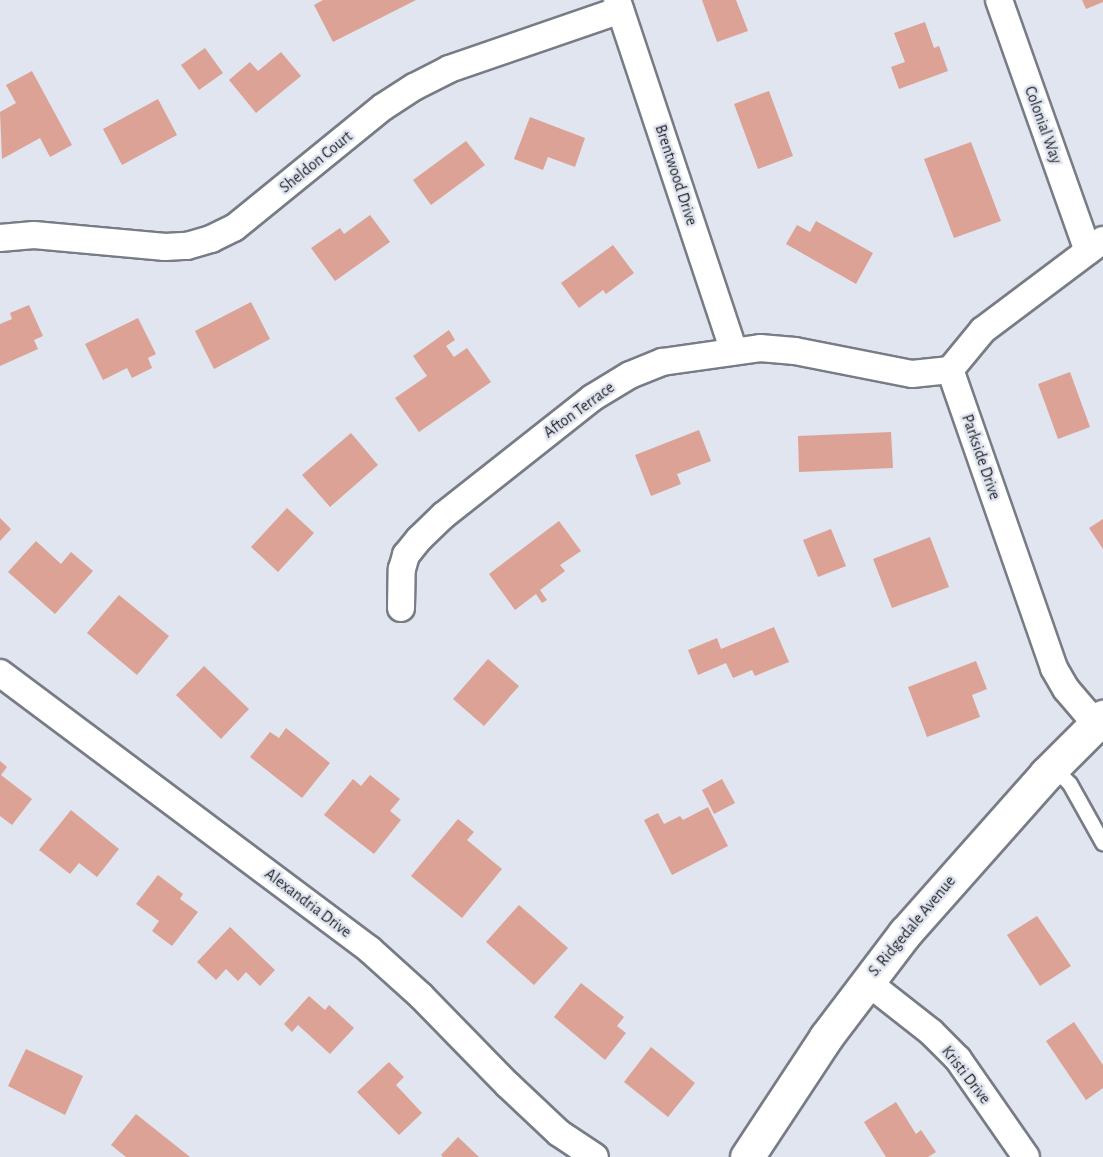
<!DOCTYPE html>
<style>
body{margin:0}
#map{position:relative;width:1103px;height:1157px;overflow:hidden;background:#e0e5ef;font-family:"Alegreya Sans",sans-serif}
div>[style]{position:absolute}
.building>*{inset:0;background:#dca295}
.roads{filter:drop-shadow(2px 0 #777c85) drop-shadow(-2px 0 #777c85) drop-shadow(0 2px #777c85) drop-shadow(0 -2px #777c85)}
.service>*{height:14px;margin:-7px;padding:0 7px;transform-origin:7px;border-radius:7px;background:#fff}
.minor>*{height:26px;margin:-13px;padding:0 13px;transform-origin:13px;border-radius:13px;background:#fff}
.secondary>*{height:33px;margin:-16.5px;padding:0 16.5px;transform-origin:16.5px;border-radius:16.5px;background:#fff}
span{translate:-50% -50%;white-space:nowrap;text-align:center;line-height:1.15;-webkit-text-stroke:5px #e0e5ef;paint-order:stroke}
.street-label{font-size:16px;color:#1d1f23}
</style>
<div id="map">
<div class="building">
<i style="clip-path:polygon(323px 0,416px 0,333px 42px,314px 5px)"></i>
<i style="clip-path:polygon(702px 0,736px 0,748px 31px,717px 42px)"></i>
<i style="clip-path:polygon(1082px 0,1103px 0,1103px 2px,1086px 9px)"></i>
<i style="clip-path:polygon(925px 22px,934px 48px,939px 46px,948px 71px,899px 89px,891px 67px,905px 62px,894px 33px)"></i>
<i style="clip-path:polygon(205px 48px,223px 73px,199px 90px,181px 65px)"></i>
<i style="clip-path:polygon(281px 52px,301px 76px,256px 113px,229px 80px,250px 62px,258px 71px)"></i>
<i style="clip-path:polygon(32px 71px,72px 145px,50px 157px,40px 138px,2px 159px,0 112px,16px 103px,6px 85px)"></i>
<i style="clip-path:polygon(769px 91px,793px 156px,758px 169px,734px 104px)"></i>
<i style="clip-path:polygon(158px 99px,177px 135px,122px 165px,103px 129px)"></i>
<i style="clip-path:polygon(530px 117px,585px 138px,575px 167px,548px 157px,543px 170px,514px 159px)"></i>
<i style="clip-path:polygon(466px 141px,485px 165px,431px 205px,413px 180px)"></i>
<i style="clip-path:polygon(971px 142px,1001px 221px,954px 238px,924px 159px)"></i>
<i style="clip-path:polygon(370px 215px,390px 242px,335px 281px,311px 248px,340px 228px,344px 234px)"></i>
<i style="clip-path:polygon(816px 221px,873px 253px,856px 284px,786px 244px,797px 225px,810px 232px)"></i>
<i style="clip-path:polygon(613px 245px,634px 273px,606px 294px,603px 290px,579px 308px,561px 283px)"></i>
<i style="clip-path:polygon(251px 302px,270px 339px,214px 369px,195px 331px)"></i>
<i style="clip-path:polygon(29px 305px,43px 336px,34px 340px,38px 349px,0 366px,0 324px,12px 319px,10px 313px)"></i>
<i style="clip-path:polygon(138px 318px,156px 354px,148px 358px,152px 368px,132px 378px,127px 368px,103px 380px,85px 344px)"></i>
<i style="clip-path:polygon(449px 330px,455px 340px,446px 346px,454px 357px,467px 348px,491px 382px,419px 432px,395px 398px,427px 376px,413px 356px)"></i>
<i style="clip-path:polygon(1070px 372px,1090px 427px,1058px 439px,1038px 384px)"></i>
<i style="clip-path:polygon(699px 430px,711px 461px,677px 474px,681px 484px,651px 496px,635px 455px)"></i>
<i style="clip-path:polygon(891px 432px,893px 468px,799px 472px,798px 436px)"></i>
<i style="clip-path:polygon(351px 433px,378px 465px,330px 507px,302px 475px)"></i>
<i style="clip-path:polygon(287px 508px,314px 533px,278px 572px,251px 547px)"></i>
<i style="clip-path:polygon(0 518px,11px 529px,0 541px)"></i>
<i style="clip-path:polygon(1103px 519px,1103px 549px,1089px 528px)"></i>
<i style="clip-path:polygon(559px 521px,581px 551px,560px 565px,565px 571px,540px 590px,547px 600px,542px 603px,536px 594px,515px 610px,489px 574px)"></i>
<i style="clip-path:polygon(831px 529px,846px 566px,818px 577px,803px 540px)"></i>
<i style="clip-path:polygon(930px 537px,949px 587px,892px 608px,873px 559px)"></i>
<i style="clip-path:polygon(36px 541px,61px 564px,71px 552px,93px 571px,55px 614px,8px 572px)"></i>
<i style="clip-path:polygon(119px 595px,169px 636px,137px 675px,87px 633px)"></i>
<i style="clip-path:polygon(774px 627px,789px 662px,755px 676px,752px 670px,733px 678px,726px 663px,698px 675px,688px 650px,717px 638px,721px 649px)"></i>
<i style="clip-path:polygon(488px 659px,519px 686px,484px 726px,453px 699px)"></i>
<i style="clip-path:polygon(976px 661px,987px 689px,972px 695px,980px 717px,927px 737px,908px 687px)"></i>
<i style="clip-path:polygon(204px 666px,249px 709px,221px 739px,176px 695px)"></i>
<i style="clip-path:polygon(286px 728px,330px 763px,302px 798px,250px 757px,270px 732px,279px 738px)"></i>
<i style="clip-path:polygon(0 761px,7px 767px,1px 775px,32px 799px,12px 825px,0 816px)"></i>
<i style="clip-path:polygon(370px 775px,400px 799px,390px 811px,401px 820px,374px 854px,324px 815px,353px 779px,361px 786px)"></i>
<i style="clip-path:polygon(722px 779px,735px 803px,714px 814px,702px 790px)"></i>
<i style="clip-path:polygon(708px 807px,728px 846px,672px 875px,644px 820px,658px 813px,664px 824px,680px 816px,683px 820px)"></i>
<i style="clip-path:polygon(71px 810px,119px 849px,97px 877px,79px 863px,70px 874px,39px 850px)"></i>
<i style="clip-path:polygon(458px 819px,474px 832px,467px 840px,502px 869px,462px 918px,411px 876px)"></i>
<i style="clip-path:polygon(158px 875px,183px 894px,180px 899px,198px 912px,172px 946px,152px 931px,159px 921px,136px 904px)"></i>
<i style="clip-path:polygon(519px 905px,568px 948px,534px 985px,486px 942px)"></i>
<i style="clip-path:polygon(1037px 916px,1071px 966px,1040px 986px,1007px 935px)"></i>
<i style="clip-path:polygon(230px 927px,275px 970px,260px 986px,246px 972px,238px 981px,226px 969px,216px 980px,197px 962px)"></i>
<i style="clip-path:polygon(581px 983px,624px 1017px,617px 1026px,626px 1033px,605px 1060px,554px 1017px)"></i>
<i style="clip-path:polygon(309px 996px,325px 1010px,329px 1005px,354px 1028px,330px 1054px,298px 1025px,292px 1032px,284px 1024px)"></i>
<i style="clip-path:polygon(1074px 1022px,1103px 1065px,1103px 1088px,1086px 1100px,1046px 1041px)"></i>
<i style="clip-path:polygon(651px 1047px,695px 1083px,668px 1117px,624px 1082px)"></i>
<i style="clip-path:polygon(26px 1049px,83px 1076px,65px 1115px,8px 1086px)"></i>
<i style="clip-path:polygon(389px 1062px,404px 1077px,396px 1085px,422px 1113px,399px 1135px,357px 1092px)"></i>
<i style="clip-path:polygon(896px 1102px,916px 1134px,921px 1130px,936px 1152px,928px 1157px,886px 1157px,864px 1122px)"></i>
<i style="clip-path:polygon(136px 1114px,190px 1157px,126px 1157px,111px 1145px)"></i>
<i style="clip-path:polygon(458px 1137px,479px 1157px,443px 1157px,441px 1155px)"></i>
</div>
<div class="roads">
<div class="service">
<i style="left:1053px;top:767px;width:24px;rotate:45deg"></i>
<i style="left:1070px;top:784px;width:68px;rotate:60.8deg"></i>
</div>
<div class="minor">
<i style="left:617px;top:0;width:370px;rotate:71.6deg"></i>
<i style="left:999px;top:0;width:266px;rotate:70.5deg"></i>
<i style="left:0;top:238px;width:34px;rotate:-5deg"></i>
<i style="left:34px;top:235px;width:132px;rotate:5.2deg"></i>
<i style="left:165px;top:247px;width:22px;rotate:-3deg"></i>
<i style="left:187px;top:246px;width:25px;rotate:-16deg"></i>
<i style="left:211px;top:239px;width:25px;rotate:-26deg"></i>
<i style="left:234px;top:228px;width:192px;rotate:-39.1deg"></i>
<i style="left:383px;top:107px;width:37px;rotate:-33deg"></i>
<i style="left:414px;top:87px;width:39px;rotate:-27deg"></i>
<i style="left:449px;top:69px;width:181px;rotate:-19deg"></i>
<i style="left:401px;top:608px;width:39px;rotate:-89deg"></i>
<i style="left:402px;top:569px;width:15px;rotate:-74deg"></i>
<i style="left:406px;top:555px;width:21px;rotate:-51deg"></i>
<i style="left:419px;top:539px;width:35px;rotate:-44deg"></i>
<i style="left:444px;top:515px;width:189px;rotate:-38.3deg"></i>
<i style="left:592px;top:398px;width:44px;rotate:-31.2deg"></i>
<i style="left:630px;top:375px;width:35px;rotate:-22deg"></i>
<i style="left:662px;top:362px;width:99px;rotate:-8.1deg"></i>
<i style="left:760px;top:348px;width:35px;rotate:5deg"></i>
<i style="left:795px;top:351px;width:119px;rotate:11.1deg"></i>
<i style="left:912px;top:374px;width:38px;rotate:-6deg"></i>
<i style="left:0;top:673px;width:461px;rotate:36.8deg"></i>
<i style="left:369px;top:949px;width:70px;rotate:42.1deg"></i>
<i style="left:421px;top:996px;width:124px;rotate:45.7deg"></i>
<i style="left:508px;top:1085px;width:70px;rotate:43.3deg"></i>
<i style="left:559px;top:1133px;width:43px;rotate:33.7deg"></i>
<i style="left:1096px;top:724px;width:46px;rotate:-130.6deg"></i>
<i style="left:1066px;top:689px;width:24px;rotate:-120deg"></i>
<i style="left:1054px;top:668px;width:316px;rotate:-109.2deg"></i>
<i style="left:950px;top:370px;width:52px;rotate:-50.5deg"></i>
<i style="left:983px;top:330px;width:150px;rotate:-36.9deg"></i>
<i style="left:866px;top:981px;width:83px;rotate:38.1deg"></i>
<i style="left:931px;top:1032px;width:38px;rotate:45deg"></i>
<i style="left:958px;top:1059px;width:119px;rotate:55.2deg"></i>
</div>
<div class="secondary">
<i style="left:747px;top:1157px;width:144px;rotate:-56.6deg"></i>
<i style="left:826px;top:1037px;width:131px;rotate:-52.8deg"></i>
<i style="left:905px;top:933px;width:213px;rotate:-48.4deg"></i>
<i style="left:1046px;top:774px;width:81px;rotate:-45deg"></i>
</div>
</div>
<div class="street-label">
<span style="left:1043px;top:125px;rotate:70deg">Colonial Way</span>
<span style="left:316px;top:162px;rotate:-39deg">Sheldon Court</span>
<span style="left:676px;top:175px;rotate:72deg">Brentwood Drive</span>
<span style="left:579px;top:410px;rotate:-36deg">Afton Terrace</span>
<span style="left:981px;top:457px;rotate:71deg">Parkside Drive</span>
<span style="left:308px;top:903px;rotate:37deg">Alexandria Drive</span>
<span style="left:912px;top:926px;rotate:-50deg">S. Ridgedale Avenue</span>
<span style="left:966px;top:1075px;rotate:52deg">Kristi Drive</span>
</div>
</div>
